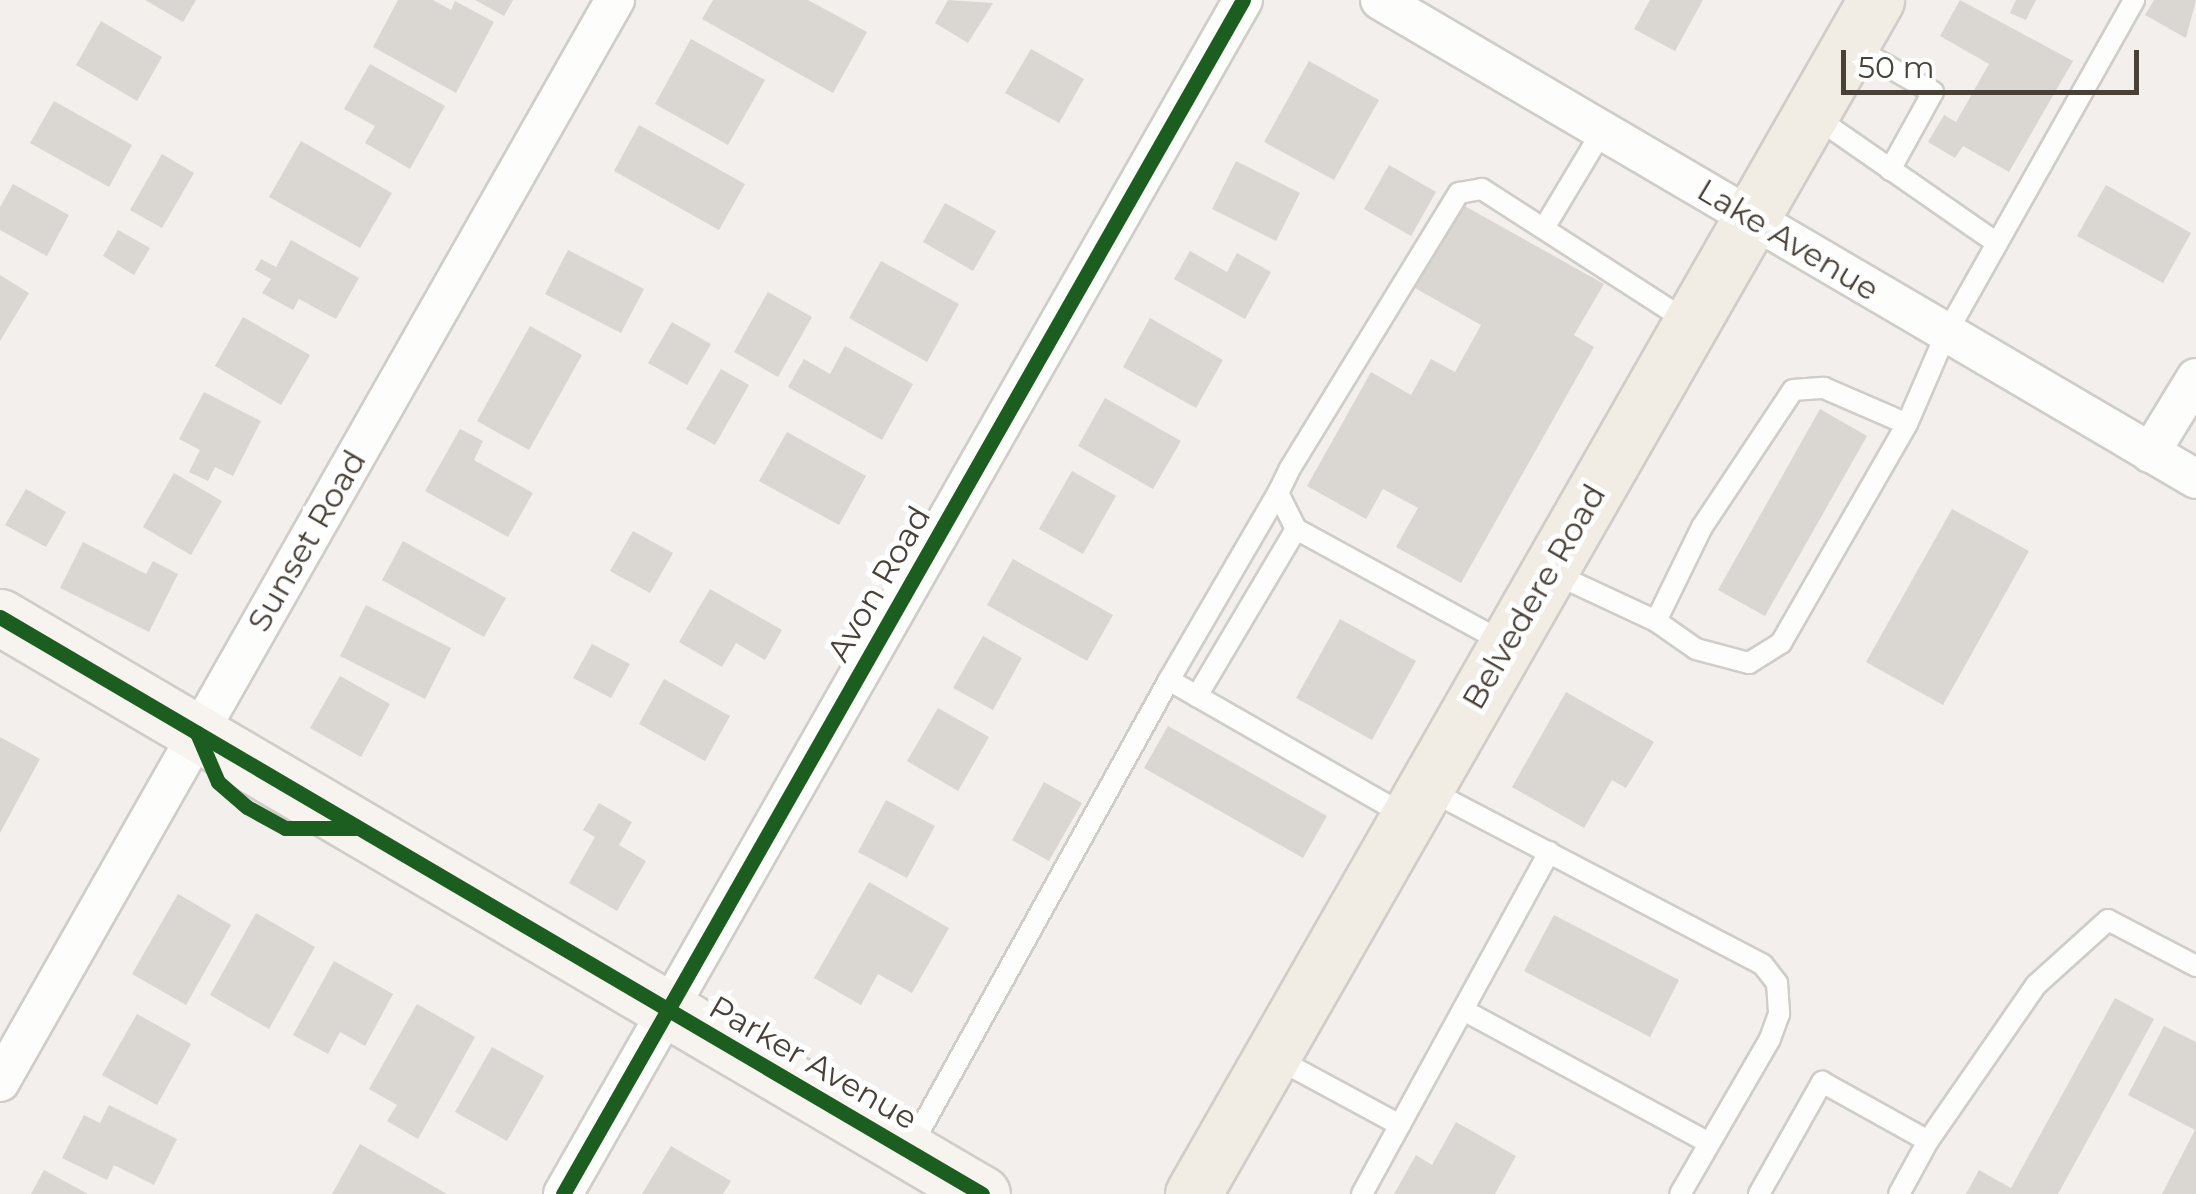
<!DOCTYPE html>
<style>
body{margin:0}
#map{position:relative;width:2196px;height:1194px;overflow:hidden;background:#f2efec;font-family:Montserrat,sans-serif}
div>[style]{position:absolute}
.building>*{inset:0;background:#dad6d2}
.roads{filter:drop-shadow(2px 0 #d0cdc9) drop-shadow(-2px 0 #d0cdc9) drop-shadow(0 2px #d0cdc9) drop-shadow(0 -2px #d0cdc9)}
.lane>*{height:20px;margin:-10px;padding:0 10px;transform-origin:10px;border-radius:10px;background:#fdfdfc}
.street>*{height:38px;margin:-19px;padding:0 19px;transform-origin:19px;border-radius:19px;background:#fdfdfc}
.secondary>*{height:55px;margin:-27.5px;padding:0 27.5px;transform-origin:27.5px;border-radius:27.5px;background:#f7f4ef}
.primary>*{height:55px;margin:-27.5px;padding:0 27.5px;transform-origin:27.5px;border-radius:27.5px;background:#f1ece4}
.cycleway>*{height:15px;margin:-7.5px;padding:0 7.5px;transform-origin:7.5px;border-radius:7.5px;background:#1b5e20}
span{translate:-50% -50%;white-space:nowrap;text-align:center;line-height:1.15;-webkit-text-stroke:10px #fff;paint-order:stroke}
.street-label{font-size:32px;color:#494037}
.scale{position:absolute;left:1841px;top:50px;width:298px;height:45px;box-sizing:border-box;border:5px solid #494037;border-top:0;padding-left:12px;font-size:30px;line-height:35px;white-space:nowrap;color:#494037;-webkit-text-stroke:8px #fff;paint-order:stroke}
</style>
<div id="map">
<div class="building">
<i style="clip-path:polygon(145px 0,196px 0,183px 22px)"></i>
<i style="clip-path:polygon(398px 0,433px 0,451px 10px,455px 1px,494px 22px,456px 93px,373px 47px)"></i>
<i style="clip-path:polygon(475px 0,513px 0,504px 16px)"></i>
<i style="clip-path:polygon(713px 0,808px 0,867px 32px,833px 93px,702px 19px)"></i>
<i style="clip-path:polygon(948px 0,993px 3px,968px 43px,935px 23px)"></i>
<i style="clip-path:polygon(1650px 0,1703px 0,1675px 51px,1634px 29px)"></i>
<i style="clip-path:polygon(1960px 0,2073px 61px,2009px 172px,1963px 146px,1955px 158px,1928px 142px,1944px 115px,1956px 122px,1989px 64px,1940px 36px)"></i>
<i style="clip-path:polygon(2016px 0,2036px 0,2026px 20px,2010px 13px)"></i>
<i style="clip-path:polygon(2154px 0,2196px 0,2186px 38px,2145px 15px)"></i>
<i style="clip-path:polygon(101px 21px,162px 57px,137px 101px,76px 65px)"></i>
<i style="clip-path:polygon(691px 39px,765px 80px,728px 145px,655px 104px)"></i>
<i style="clip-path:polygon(1031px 49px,1084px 79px,1059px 123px,1005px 93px)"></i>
<i style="clip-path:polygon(1309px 61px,1379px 100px,1334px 180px,1264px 142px)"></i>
<i style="clip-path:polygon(370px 64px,445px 106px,410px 169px,365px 143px,375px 126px,344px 109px)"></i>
<i style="clip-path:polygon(54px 101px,132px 145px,109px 187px,30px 143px)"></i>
<i style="clip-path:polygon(639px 125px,745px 184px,719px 230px,614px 171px)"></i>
<i style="clip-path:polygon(301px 141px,392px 193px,360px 248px,269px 197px)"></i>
<i style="clip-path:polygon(162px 154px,194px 173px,162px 228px,130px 210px)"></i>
<i style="clip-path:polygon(1236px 161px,1300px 193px,1276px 241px,1212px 209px)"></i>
<i style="clip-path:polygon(1389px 165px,1436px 192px,1411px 236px,1364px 209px)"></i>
<i style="clip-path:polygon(13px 184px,69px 215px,47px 256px,0 230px,0 207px)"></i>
<i style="clip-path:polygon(2106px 185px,2191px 233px,2163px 283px,2077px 236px)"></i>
<i style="clip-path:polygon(945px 203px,996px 231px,973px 271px,923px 242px)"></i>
<i style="clip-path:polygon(1461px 204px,1604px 284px,1574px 335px,1594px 347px,1461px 583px,1396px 547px,1418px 508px,1383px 489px,1366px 519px,1307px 486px,1371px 372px,1411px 395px,1431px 359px,1455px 372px,1481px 325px,1413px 287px)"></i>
<i style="clip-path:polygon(118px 230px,150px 248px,134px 275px,103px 256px)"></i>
<i style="clip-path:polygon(291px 240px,359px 278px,336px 319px,299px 299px,293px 310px,262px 293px,271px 279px,255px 270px,261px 259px,276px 267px)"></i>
<i style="clip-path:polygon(568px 250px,644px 289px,621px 333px,545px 294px)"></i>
<i style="clip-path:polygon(1190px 251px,1227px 272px,1237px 253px,1271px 272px,1245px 319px,1174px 279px)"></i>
<i style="clip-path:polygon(881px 261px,959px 304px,927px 362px,849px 318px)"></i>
<i style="clip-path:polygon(0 275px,29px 293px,0 341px)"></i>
<i style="clip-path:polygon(768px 292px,812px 317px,778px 377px,734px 352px)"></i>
<i style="clip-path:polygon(243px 317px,310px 355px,281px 405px,215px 366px)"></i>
<i style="clip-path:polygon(1150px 318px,1223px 360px,1196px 408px,1123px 367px)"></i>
<i style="clip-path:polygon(672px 322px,711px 344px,687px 385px,648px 363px)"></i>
<i style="clip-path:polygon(530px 326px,582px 355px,529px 450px,477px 421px)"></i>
<i style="clip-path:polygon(845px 346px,913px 384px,882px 440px,788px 387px,804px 359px,830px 374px)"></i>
<i style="clip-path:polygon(721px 369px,749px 385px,715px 445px,686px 429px)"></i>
<i style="clip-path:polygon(204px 392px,261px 421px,233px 476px,215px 467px,208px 481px,189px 472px,200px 450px,179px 439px)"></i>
<i style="clip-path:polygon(1105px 398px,1181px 441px,1153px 489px,1078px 446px)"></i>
<i style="clip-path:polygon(1820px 409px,1867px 436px,1765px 616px,1718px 590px)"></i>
<i style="clip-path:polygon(460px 429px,483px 441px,474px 460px,533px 493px,508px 537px,425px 491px)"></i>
<i style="clip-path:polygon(787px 432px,866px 476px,839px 525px,759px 481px)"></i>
<i style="clip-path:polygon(1072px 471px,1116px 496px,1083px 554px,1039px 529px)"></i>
<i style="clip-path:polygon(174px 473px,222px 501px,191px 555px,143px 527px)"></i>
<i style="clip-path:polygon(26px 489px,66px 512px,46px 547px,5px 525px)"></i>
<i style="clip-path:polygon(1952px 509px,2029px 551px,1943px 705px,1866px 662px)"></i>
<i style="clip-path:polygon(633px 531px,673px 553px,650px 593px,610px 571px)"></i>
<i style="clip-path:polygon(403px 541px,506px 598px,484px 637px,382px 580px)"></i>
<i style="clip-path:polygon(83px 542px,146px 574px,153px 561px,178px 574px,149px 632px,60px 588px)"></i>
<i style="clip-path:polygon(1013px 559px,1113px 615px,1087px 661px,987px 605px)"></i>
<i style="clip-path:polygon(710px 589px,782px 630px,765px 660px,736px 643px,722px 667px,679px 642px)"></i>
<i style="clip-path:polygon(366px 605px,451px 648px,425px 699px,340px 656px)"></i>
<i style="clip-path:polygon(1340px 619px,1416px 661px,1372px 740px,1296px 698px)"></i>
<i style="clip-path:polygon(983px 636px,1022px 658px,993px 710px,953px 688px)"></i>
<i style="clip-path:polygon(592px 644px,630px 664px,611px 698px,573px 678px)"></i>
<i style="clip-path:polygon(340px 676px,390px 704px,361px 757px,310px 728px)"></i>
<i style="clip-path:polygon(664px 679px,730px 716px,705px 761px,639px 724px)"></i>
<i style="clip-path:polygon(1566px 692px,1654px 742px,1626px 788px,1612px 780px,1584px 828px,1512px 787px)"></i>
<i style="clip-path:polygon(938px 708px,989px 737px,958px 791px,907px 761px)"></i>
<i style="clip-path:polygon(1168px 726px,1327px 816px,1303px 858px,1144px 768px)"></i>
<i style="clip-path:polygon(0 737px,40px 759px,0 833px)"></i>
<i style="clip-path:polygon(1044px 782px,1082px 803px,1049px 861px,1012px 840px)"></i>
<i style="clip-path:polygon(886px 800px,935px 826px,907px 878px,858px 852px)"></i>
<i style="clip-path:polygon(599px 803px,632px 822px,619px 845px,646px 861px,617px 911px,569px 883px,595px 837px,583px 830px)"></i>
<i style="clip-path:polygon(869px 882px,949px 928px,912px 993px,878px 974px,861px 1005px,814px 978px)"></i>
<i style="clip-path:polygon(178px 894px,231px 925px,186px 1005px,132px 974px)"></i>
<i style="clip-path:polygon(256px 913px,315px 947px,269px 1029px,210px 995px)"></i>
<i style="clip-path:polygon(1554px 915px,1679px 980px,1650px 1037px,1524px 971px)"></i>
<i style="clip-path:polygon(334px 961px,393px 994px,365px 1046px,340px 1032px,328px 1054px,293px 1035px)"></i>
<i style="clip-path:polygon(2115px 998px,2154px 1019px,2058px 1194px,1966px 1194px,1979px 1170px,2011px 1188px)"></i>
<i style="clip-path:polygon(417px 1004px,475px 1037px,418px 1139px,387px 1121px,397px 1105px,369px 1089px)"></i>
<i style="clip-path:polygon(137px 1014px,191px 1044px,157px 1105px,102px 1075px)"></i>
<i style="clip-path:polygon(2164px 1026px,2196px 1042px,2196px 1194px,2162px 1194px,2195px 1130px,2128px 1095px)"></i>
<i style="clip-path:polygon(492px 1047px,544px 1076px,507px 1141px,455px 1112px)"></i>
<i style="clip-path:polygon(109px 1105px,177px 1139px,154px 1185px,114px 1165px,107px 1180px,62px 1158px,84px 1115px,100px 1123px)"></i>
<i style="clip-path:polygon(1456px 1122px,1516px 1156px,1495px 1194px,1394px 1194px,1416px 1155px,1432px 1165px)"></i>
<i style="clip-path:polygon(360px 1144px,447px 1194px,332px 1194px)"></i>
<i style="clip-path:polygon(671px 1146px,731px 1181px,723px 1194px,642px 1194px)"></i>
<i style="clip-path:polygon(44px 1170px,88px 1194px,31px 1194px)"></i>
</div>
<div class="roads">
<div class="lane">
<i style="left:1852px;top:46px;width:93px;rotate:29.6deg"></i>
<i style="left:1933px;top:92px;width:89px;rotate:118.9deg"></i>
<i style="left:1814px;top:116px;width:223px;rotate:34.8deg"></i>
<i style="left:1544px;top:228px;width:114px;rotate:-59deg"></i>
<i style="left:1296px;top:529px;width:40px;rotate:-116.6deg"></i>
<i style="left:1278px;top:493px;width:25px;rotate:-64deg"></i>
<i style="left:1289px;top:470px;width:325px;rotate:-58.5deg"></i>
<i style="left:1459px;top:193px;width:23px;rotate:-10deg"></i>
<i style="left:1482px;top:189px;width:244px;rotate:32.8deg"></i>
<i style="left:1553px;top:573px;width:114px;rotate:25deg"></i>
<i style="left:1656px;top:621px;width:49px;rotate:35deg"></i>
<i style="left:1696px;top:649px;width:55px;rotate:14.8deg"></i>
<i style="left:1749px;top:663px;width:38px;rotate:-32deg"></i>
<i style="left:1781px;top:643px;width:253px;rotate:-60.1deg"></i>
<i style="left:1907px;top:424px;width:98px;rotate:-66.6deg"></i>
<i style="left:1946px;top:334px;width:383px;rotate:-60.6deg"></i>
<i style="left:1656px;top:621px;width:105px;rotate:-63.9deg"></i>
<i style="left:1702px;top:527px;width:164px;rotate:-56.4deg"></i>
<i style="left:1793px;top:390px;width:31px;rotate:-4deg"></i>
<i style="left:1824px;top:388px;width:90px;rotate:23.4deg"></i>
<i style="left:1169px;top:680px;width:216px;rotate:-59.8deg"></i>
<i style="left:1427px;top:789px;width:379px;rotate:27.6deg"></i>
<i style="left:1763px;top:965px;width:23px;rotate:52deg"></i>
<i style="left:1777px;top:983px;width:31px;rotate:86deg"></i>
<i style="left:1779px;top:1014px;width:27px;rotate:110deg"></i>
<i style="left:1770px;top:1039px;width:179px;rotate:120.1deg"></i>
<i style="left:1408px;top:817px;width:243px;rotate:-150.2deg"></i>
<i style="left:1197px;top:696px;width:194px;rotate:-59.3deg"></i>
<i style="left:1296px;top:529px;width:238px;rotate:28.6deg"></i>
<i style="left:1465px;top:1011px;width:277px;rotate:28.4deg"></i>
<i style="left:1274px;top:1057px;width:143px;rotate:28.4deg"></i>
<i style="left:1928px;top:1141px;width:190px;rotate:-55.3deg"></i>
<i style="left:2036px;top:985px;width:97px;rotate:-42.1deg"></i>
<i style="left:2108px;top:920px;width:99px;rotate:27.6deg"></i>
<i style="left:909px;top:1150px;width:537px;rotate:-61.05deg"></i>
<i style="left:1169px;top:680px;width:32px;rotate:30deg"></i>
<i style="left:1362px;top:1194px;width:390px;rotate:-61.3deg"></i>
<i style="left:1759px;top:1194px;width:129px;rotate:-60.6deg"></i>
<i style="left:1822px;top:1082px;width:121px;rotate:29.1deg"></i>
<i style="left:1928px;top:1141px;width:60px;rotate:118.7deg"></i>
</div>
<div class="street">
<i style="left:1380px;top:0;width:946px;rotate:30.41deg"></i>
<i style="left:2150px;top:453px;width:88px;rotate:-58.5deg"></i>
<i style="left:0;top:1082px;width:1245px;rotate:-60.39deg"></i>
<i style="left:563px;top:1194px;width:1374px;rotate:-60.34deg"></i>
</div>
<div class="secondary">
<i style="left:0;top:617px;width:1139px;rotate:30.44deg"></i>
</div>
<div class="primary">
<i style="left:1193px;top:1194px;width:1376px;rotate:-60.23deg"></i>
</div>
</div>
<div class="cycleway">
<i style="left:0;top:617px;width:1139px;rotate:30.44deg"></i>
<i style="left:197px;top:733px;width:53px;rotate:66.8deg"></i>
<i style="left:218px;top:782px;width:38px;rotate:41deg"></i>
<i style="left:247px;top:807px;width:43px;rotate:28.9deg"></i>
<i style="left:285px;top:828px;width:70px"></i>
<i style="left:563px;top:1194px;width:1374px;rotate:-60.34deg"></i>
</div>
<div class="street-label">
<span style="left:1788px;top:240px;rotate:31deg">Lake Avenue</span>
<span style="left:307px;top:541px;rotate:-60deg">Sunset Road</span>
<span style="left:879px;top:584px;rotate:-60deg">Avon Road</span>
<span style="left:1534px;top:597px;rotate:-60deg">Belvedere Road</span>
<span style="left:813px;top:1063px;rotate:30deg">Parker Avenue</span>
</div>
<div class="scale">50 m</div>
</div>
